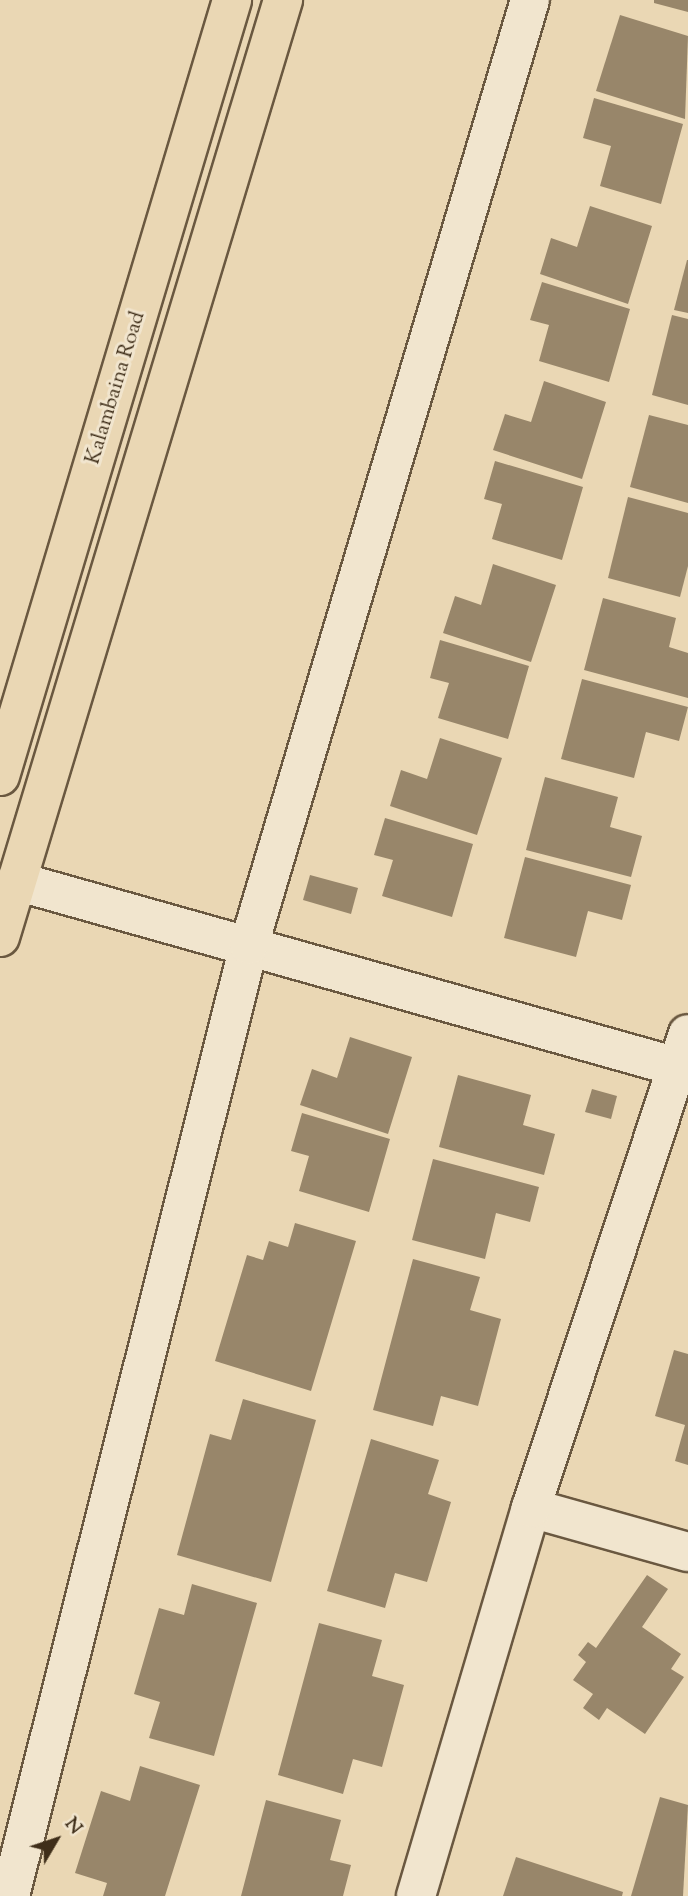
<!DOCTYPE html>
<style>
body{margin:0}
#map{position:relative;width:688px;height:1896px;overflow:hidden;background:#ead7b4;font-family:"Sorts Mill Goudy",serif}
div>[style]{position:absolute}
.building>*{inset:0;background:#98866a}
.roads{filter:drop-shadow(2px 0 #6a5840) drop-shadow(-2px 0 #6a5840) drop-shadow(0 2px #6a5840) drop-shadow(0 -2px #6a5840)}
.minor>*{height:38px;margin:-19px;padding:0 19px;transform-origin:19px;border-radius:19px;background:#f1e5ce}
.major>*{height:38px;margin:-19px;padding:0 19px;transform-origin:19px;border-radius:19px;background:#ead7b4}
span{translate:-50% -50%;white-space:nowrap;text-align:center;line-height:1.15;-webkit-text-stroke:6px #f1e5ce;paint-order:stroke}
.street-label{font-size:21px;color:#3f2e19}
.north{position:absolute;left:21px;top:1805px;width:70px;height:70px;-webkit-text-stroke:5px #f1e5ce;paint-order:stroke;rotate:51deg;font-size:19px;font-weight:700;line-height:28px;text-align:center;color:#3f2e19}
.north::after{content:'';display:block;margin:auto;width:24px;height:32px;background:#3f2e19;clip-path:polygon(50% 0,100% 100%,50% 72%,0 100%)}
</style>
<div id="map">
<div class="building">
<i style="clip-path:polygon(654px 0,688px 0,688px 12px,654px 3px)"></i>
<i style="clip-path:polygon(620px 15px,688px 36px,685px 119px,596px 91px)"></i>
<i style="clip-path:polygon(594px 98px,683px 124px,661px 204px,600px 186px,611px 146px,583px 138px)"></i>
<i style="clip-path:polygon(590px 206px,652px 226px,628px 304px,540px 274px,551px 238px,577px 247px)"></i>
<i style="clip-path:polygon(687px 260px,688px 260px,688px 313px,674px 310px)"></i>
<i style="clip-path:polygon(542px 282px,630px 309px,609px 382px,539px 361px,549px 325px,530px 320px)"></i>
<i style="clip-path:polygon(672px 315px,688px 319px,688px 405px,652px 395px)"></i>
<i style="clip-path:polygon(544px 381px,606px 402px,582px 479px,493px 450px,505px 414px,531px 422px)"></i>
<i style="clip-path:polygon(649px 415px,688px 425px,688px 503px,630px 487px)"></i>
<i style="clip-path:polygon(495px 461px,583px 487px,562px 560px,492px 539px,502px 504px,484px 499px)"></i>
<i style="clip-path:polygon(628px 497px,688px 513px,688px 566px,680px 597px,608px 578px)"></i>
<i style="clip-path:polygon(493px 564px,556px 585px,531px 662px,443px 633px,455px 596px,481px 605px)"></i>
<i style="clip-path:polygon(603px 598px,676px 618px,669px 647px,688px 653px,688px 698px,584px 670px)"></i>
<i style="clip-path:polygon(440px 640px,529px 666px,508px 739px,438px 718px,449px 683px,430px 678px)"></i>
<i style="clip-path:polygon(582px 679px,688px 707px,679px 741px,646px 732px,634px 778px,561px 759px)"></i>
<i style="clip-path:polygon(440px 738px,502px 758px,477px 835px,390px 806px,401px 770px,427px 779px)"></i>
<i style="clip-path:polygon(545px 777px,618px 797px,610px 827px,642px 836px,631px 877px,526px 850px)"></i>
<i style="clip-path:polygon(385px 818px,473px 844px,452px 917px,382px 896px,393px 860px,374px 855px)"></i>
<i style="clip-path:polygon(525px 857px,631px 885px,622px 920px,588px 911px,576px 957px,504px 938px)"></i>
<i style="clip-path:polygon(310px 875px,358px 888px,351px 914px,303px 900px)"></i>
<i style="clip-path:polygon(350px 1037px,412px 1057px,388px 1134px,300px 1105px,312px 1069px,337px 1078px)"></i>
<i style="clip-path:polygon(458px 1075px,531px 1095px,523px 1125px,555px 1134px,544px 1175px,439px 1147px)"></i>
<i style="clip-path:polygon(592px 1089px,617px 1096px,611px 1119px,585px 1112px)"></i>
<i style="clip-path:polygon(302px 1113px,390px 1139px,369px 1212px,299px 1191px,309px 1156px,291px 1151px)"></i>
<i style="clip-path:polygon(433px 1159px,539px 1187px,530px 1222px,496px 1213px,485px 1259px,412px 1240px)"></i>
<i style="clip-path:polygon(295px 1223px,356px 1241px,311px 1391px,215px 1361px,247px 1255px,263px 1260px,269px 1241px,288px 1247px)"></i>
<i style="clip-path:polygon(413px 1259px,480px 1277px,470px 1310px,501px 1319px,478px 1406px,441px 1396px,433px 1426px,373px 1410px)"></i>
<i style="clip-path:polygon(674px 1350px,688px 1354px,688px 1465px,675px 1461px,685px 1425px,655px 1416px)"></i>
<i style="clip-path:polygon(243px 1399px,316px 1420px,271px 1582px,177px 1555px,210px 1434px,231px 1440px)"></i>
<i style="clip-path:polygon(371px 1439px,439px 1460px,428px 1494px,451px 1502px,427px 1582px,395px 1573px,385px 1608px,327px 1591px)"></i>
<i style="clip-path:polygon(647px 1575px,668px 1589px,642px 1627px,681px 1654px,671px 1669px,684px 1677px,645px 1734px,607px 1708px,599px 1720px,583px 1708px,593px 1694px,573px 1680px,586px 1662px,578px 1655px,588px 1642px,596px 1648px)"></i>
<i style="clip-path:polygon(192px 1584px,257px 1603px,214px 1756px,149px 1738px,160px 1702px,134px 1694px,159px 1608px,184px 1615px)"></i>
<i style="clip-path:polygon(319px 1623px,382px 1640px,372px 1676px,404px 1685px,382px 1767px,353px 1759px,343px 1794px,278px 1775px)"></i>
<i style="clip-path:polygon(140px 1766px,200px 1785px,165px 1896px,103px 1896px,107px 1883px,75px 1873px,101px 1791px,130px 1801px)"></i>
<i style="clip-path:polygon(660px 1797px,688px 1805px,683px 1896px,631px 1896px)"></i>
<i style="clip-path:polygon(266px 1800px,341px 1820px,330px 1860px,351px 1865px,343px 1896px,241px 1896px)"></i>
<i style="clip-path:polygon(516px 1857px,623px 1892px,622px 1896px,503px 1896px)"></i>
</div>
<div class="roads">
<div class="minor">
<i style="left:16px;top:881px;width:698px;rotate:15.71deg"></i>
<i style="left:531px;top:1508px;width:163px;rotate:15.7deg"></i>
<i style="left:10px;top:1896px;width:981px;rotate:-75.89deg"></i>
<i style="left:249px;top:945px;width:986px;rotate:-73.44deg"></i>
<i style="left:416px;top:1896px;width:405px;rotate:-73.5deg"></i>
<i style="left:531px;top:1508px;width:499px;rotate:-71.7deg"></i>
</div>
<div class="major">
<i style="left:0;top:776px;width:810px;rotate:-73.35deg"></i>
<i style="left:0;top:937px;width:979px;rotate:-73.19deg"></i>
</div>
</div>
<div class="street-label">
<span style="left:116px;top:388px;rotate:-73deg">Kalambaina Road</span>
</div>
<div class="north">N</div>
</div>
